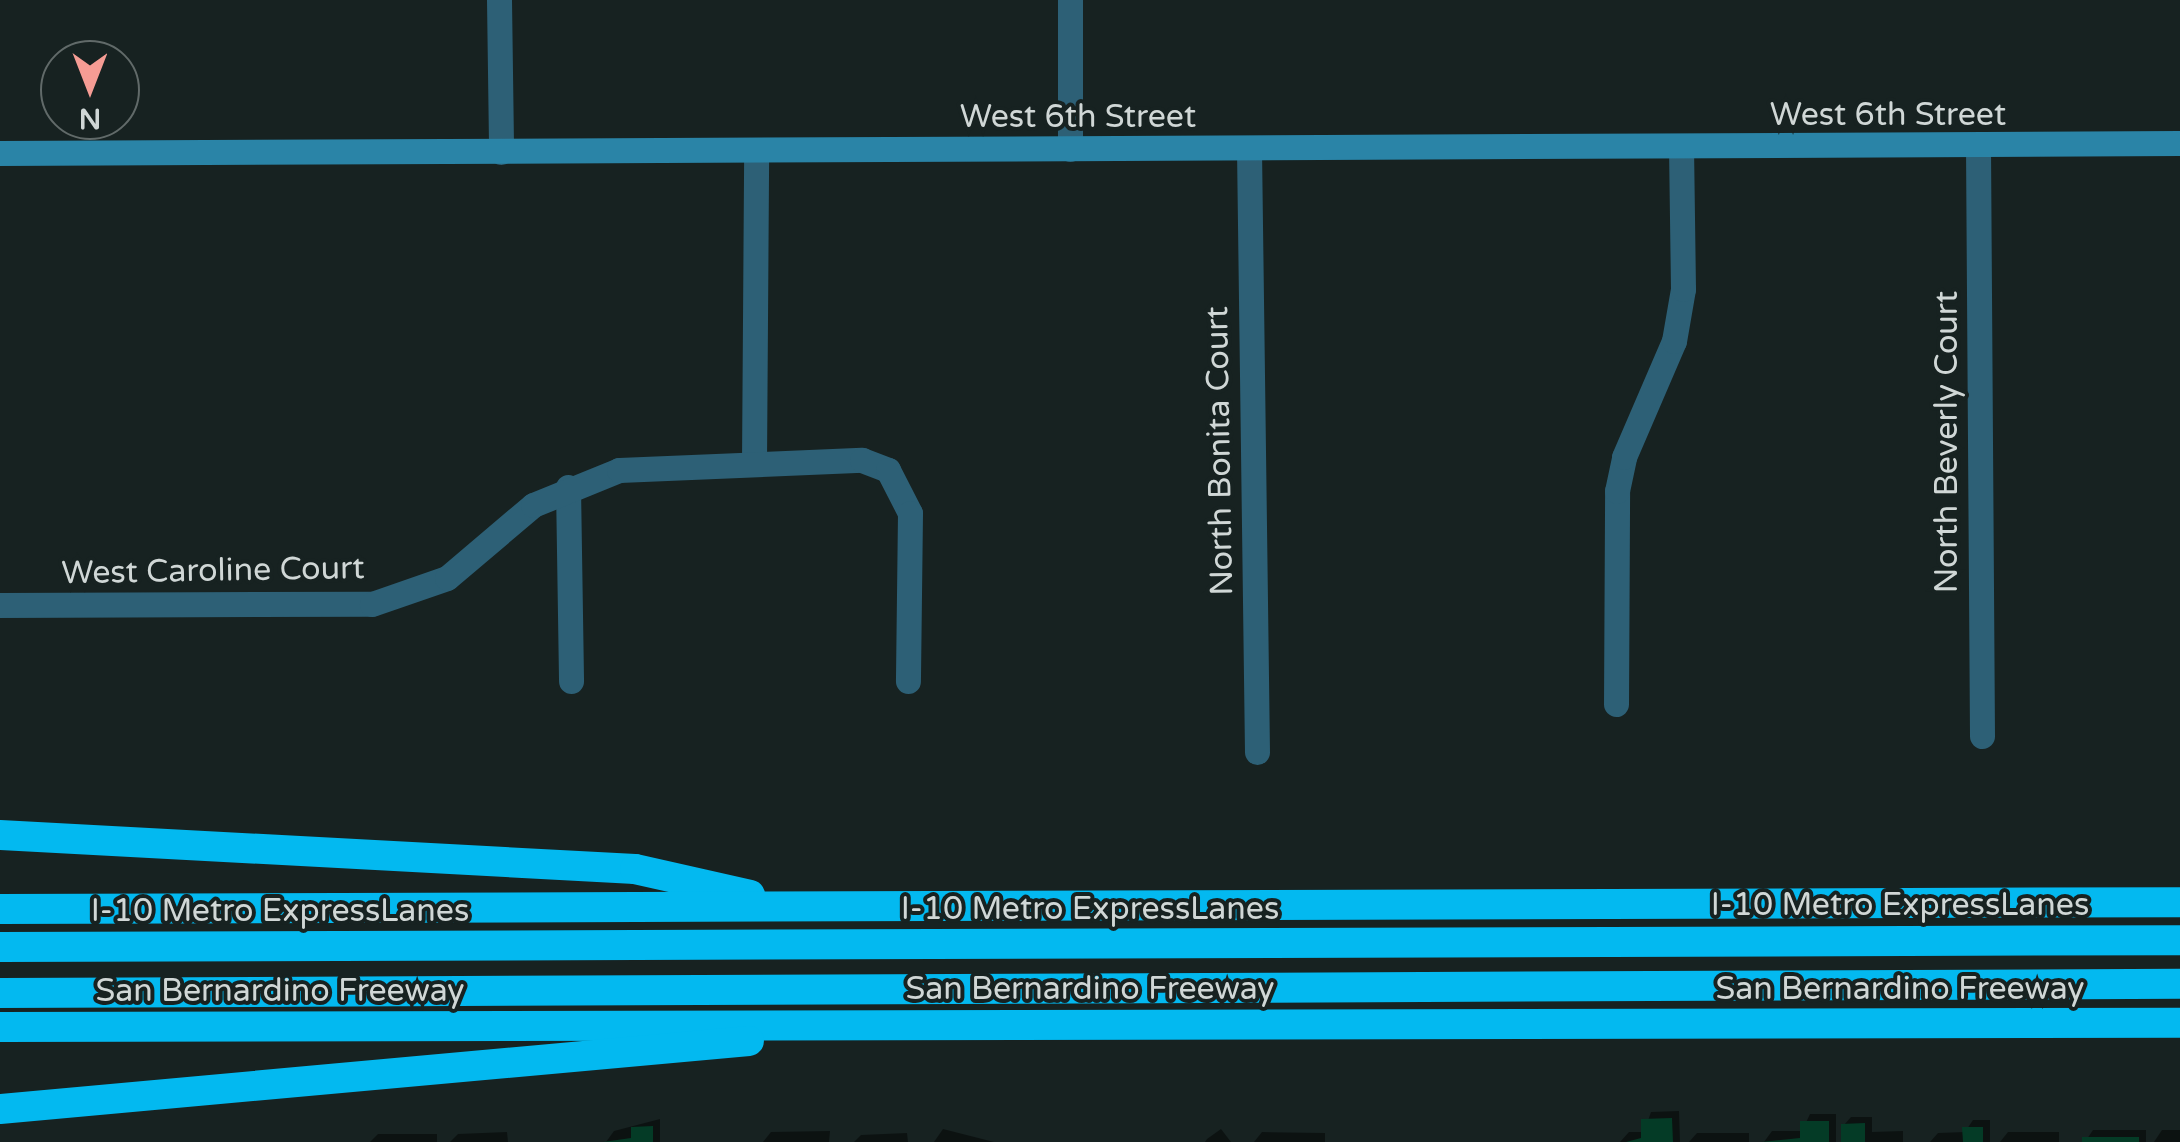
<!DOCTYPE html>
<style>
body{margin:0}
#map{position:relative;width:2180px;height:1142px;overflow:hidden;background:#172221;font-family:"Varela Round",sans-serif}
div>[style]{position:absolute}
.shadow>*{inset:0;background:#0007}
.building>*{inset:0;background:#043b26}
.street>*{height:25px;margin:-12.5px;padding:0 12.5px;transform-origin:12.5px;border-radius:12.5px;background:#2d6076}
.secondary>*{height:25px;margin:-12.5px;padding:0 12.5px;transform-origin:12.5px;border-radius:12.5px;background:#2a84a7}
.highway>*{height:30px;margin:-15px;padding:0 15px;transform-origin:15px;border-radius:15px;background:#03b9f0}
span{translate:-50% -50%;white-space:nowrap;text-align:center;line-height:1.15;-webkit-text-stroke:8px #172221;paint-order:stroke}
.street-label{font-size:32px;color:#d0d7d6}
.north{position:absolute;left:40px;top:40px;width:100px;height:100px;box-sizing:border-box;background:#172221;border:2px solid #616a69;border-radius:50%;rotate:180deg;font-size:28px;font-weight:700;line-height:40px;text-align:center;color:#d0d7d6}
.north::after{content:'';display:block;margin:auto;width:35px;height:45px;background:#f59c94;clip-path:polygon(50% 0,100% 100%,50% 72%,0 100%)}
</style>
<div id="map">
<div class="shadow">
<i style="clip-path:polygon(1679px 1111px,1680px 1142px,1620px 1142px,1629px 1132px,1644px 1132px,1651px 1112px)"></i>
<i style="clip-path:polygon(1810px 1114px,1836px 1114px,1836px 1142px,1764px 1142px,1772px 1131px,1802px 1131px)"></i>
<i style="clip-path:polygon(1851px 1117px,1872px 1117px,1872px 1132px,1903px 1131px,1903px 1142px,1844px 1142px,1844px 1125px)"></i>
<i style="clip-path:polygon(660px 1119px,660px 1142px,606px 1142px,614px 1131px)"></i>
<i style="clip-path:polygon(1973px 1120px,1990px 1120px,1990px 1142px,1930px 1142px,1938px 1133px,1965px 1132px)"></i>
<i style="clip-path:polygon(943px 1129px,994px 1142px,934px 1142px)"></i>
<i style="clip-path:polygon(1221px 1129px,1231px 1142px,1205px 1142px,1207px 1139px)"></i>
<i style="clip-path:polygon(2093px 1130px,2146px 1130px,2146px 1142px,2085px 1142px)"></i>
<i style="clip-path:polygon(2162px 1130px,2180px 1130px,2180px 1142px,2154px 1142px)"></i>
<i style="clip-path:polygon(830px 1131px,829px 1142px,763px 1142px,771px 1132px)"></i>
<i style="clip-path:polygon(507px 1132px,508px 1142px,450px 1142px,458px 1134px)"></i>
<i style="clip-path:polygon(1262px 1132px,1325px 1133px,1325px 1142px,1254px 1142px)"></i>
<i style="clip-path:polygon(2008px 1132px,2059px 1132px,2059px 1142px,2000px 1142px)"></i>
<i style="clip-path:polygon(907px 1133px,908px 1142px,854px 1142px,861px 1135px)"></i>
<i style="clip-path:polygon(1697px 1133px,1749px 1133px,1749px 1142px,1689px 1142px)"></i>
<i style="clip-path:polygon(378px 1134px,437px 1134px,437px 1142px,370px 1142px)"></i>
</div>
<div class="building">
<i style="clip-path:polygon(1672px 1118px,1673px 1142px,1626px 1142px,1641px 1138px,1641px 1119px)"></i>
<i style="clip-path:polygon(1800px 1121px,1829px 1121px,1829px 1142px,1762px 1142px,1800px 1138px)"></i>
<i style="clip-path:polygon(1865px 1123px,1865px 1142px,1841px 1142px,1841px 1124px)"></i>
<i style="clip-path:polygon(653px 1126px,653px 1142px,603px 1142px,631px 1138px,631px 1127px)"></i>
<i style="clip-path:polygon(1962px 1127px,1983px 1127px,1983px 1142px,1963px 1142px)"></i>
<i style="clip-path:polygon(2082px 1137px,2139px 1137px,2139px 1142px,2082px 1142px)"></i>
</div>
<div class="street">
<i style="left:499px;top:0;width:152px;rotate:89.2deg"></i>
<i style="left:1070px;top:0;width:149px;rotate:90deg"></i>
<i style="left:1978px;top:147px;width:589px;rotate:89.61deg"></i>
<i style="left:1249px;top:149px;width:603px;rotate:89.24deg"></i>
<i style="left:754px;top:463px;width:313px;rotate:-89.6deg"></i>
<i style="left:568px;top:487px;width:194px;rotate:89.1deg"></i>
<i style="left:0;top:605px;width:372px;rotate:-0.2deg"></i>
<i style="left:372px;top:604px;width:79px;rotate:-19.1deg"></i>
<i style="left:447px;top:578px;width:113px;rotate:-40.3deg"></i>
<i style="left:533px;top:505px;width:93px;rotate:-22.1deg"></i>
<i style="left:619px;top:470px;width:243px;rotate:-2.4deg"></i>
<i style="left:862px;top:460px;width:28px;rotate:21deg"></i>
<i style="left:888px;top:470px;width:48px;rotate:62.9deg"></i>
<i style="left:910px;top:513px;width:168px;rotate:90.7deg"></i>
<i style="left:1616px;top:704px;width:213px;rotate:-89.7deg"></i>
<i style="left:1617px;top:491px;width:35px;rotate:-78deg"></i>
<i style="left:1624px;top:457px;width:126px;rotate:-66.7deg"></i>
<i style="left:1674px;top:341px;width:53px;rotate:-80.2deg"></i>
<i style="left:1683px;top:289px;width:141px;rotate:-90.8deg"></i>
</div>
<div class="secondary">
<i style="left:0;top:153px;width:2180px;rotate:-0.26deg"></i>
</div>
<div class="highway">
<i style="left:0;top:835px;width:636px;rotate:3.06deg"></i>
<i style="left:635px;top:869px;width:118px;rotate:12.7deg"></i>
<i style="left:0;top:909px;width:2180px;rotate:-0.18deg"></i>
<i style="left:0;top:947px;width:2180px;rotate:-0.18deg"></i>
<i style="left:0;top:993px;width:2180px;rotate:-0.24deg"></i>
<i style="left:0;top:1027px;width:2180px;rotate:-0.11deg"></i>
<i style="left:0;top:1109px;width:752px;rotate:-5.19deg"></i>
</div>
<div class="street-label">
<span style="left:1888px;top:115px">West 6th Street</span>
<span style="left:1078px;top:117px">West 6th Street</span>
<span style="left:1947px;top:442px;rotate:-90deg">North Beverly Court</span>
<span style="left:1220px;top:451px;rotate:-91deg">North Bonita Court</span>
<span style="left:213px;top:571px;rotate:-1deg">West Caroline Court</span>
<span style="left:1900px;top:905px">I-10 Metro ExpressLanes</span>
<span style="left:1090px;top:909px">I-10 Metro ExpressLanes</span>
<span style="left:280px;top:911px">I-10 Metro ExpressLanes</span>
<span style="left:1090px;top:989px">San Bernardino Freeway</span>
<span style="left:1900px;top:989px">San Bernardino Freeway</span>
<span style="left:280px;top:991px">San Bernardino Freeway</span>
</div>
<div class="north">N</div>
</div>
